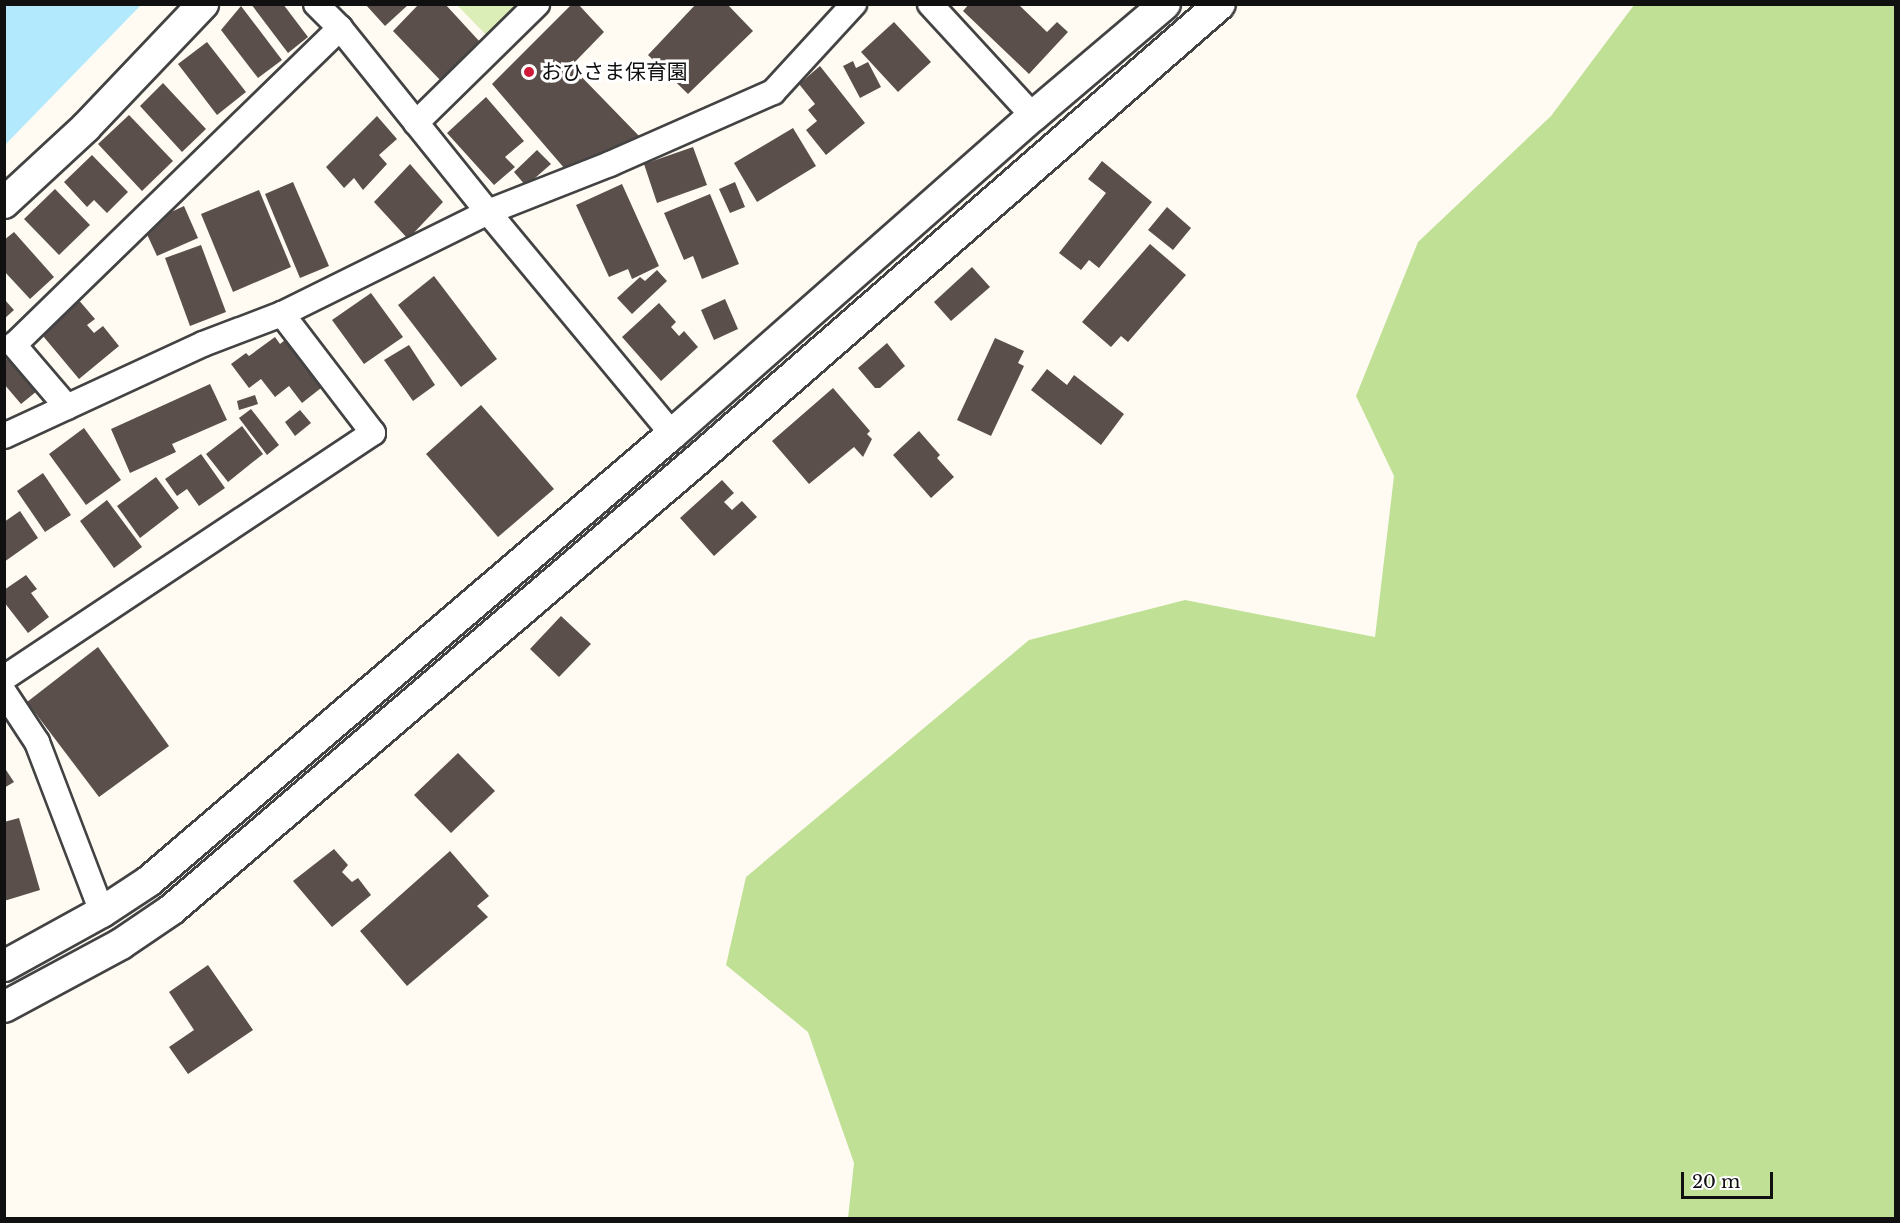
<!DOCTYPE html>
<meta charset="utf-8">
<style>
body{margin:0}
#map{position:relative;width:1900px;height:1223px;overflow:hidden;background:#fffbf3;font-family:"Libre Baskerville","Noto Sans JP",serif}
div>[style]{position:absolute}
.green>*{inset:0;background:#dbeeb8}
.forest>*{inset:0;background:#c0e096}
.water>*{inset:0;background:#b3e9fc}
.building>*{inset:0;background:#5a4f4b}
.roads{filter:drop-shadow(2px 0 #434343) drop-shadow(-2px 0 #434343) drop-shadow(0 2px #434343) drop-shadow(0 -2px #434343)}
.minor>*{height:24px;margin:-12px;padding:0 12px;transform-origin:12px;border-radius:12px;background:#fff}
.tertiary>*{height:30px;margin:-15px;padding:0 15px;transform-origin:15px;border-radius:15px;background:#fff}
.dots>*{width:16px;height:16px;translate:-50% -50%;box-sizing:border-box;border:3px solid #fff;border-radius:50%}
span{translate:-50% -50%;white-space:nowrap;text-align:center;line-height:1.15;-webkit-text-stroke:6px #fff;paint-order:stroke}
.poi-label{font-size:21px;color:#101010}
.left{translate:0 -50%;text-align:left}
.frame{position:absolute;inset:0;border:6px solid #101010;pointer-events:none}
.scale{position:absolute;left:1681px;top:1172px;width:92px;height:27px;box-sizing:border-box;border:3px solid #101010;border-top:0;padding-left:8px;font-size:18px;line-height:21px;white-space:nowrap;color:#101010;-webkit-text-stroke:4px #fff;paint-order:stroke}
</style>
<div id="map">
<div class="green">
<i style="clip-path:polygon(457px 5px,518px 5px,487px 36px)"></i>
</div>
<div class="forest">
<i style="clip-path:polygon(1634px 5px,1895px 5px,1895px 1218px,848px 1218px,854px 1163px,808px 1032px,726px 965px,746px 877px,1029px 640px,1185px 600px,1375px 637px,1394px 476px,1356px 396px,1418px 242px,1551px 116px)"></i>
</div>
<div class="water">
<i style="clip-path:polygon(5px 4px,141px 5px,5px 145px,4px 5px)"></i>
</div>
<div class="building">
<i style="clip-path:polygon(251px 4px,283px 4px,308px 37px,288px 53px)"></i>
<i style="clip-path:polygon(419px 4px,445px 4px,480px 42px,441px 81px,393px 31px)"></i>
<i style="clip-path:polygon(572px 4px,578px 4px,604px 32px,571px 66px,641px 138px,565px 169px,492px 84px)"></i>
<i style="clip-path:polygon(696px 4px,727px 4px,753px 31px,688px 94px,648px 55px)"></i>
<i style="clip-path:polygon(969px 4px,1018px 4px,1047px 32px,1057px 22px,1068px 32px,1029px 74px,963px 11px)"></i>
<i style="clip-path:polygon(366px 5px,408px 5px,385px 26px)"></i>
<i style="clip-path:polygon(241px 6px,282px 60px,258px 78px,221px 30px)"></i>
<i style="clip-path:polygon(894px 22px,931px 62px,898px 92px,861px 52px)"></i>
<i style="clip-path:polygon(207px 42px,246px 92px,217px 115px,178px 64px)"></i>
<i style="clip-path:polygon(853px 61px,856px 68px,868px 62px,881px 87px,860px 98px,843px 66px)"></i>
<i style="clip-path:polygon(820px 66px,865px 123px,826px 155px,806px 130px,817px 121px,808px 110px,815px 104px,799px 84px)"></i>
<i style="clip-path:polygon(163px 83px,206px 129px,182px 152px,140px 106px)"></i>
<i style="clip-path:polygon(486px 97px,524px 141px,505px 157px,515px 167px,494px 185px,447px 133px)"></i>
<i style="clip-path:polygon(129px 115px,173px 161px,142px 191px,98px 144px)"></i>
<i style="clip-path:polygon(377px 116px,397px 139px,379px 155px,387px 164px,363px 190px,354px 178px,344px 188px,326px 167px)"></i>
<i style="clip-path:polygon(793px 128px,816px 166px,757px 202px,734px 163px)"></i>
<i style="clip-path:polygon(693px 147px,707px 185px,657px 203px,644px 164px)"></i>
<i style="clip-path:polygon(537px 150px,551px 164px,526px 186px,514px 172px)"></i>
<i style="clip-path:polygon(92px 155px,128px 192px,107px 213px,94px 200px,87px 207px,64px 182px)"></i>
<i style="clip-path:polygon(1102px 161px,1152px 202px,1099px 268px,1089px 260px,1081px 270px,1059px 253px,1106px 193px,1088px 179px)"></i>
<i style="clip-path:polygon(410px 164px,443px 202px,408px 239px,374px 202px)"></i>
<i style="clip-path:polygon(293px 182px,329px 266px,300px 278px,265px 194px)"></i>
<i style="clip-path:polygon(735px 182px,745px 207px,730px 213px,719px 189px)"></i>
<i style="clip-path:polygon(622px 184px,659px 266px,632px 279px,628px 269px,609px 277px,576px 205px)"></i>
<i style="clip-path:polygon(55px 189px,90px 225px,59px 255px,24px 219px)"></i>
<i style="clip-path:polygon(259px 190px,291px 267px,233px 292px,201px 214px)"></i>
<i style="clip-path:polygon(710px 194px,739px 264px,702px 279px,693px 256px,684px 260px,664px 213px)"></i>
<i style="clip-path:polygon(184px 206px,198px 238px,157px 256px,145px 230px,154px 226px,152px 221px)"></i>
<i style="clip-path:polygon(1167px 207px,1191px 228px,1173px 250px,1148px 230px)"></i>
<i style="clip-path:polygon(14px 232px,54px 277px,30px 299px,4px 271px,4px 240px)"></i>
<i style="clip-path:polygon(1150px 244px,1186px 275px,1128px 342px,1121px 336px,1111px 347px,1082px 322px)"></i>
<i style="clip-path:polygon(201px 245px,226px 312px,190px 326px,165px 258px)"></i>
<i style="clip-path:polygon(972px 267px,990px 287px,951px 321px,934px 302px)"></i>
<i style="clip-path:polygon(657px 270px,667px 281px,632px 314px,617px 298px,640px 277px,645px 281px)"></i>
<i style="clip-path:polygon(434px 276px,497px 359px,461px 387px,398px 305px)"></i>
<i style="clip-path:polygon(371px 293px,403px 337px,364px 364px,332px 320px)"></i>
<i style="clip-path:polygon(77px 298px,95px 319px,87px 325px,94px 333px,103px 326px,119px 346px,79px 379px,38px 330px)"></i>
<i style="clip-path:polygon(4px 299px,14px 310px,4px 319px)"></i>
<i style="clip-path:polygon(725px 299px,738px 329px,714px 340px,701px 310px)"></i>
<i style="clip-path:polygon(659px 303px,676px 322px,671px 327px,679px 336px,684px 331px,698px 347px,661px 381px,622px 337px)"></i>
<i style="clip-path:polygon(275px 337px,280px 344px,285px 340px,321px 388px,302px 403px,289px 386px,275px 397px,261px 379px,249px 388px,231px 364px,246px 353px,249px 356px)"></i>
<i style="clip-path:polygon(995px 338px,1024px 351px,1018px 363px,1024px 366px,991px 436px,957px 420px)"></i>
<i style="clip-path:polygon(887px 343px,905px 366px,880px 388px,875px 388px,858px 368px)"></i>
<i style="clip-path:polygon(409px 345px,435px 385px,413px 401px,384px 360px)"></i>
<i style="clip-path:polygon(15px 353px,42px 387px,21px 404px,4px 384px,4px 361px)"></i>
<i style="clip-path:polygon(1047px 369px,1067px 385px,1074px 375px,1124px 414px,1101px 445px,1031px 390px)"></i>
<i style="clip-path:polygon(210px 384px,227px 420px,172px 444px,176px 452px,130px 473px,111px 429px)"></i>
<i style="clip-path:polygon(833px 388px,870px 431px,867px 434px,872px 439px,863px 457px,854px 447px,809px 484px,772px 441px)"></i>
<i style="clip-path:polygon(255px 395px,258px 404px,239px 410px,237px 401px)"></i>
<i style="clip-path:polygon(481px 405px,554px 489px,498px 537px,426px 454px)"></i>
<i style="clip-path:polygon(251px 409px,279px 445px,267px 455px,239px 418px)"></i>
<i style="clip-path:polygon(300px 410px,311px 423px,295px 436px,285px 422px)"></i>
<i style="clip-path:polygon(242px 426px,263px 454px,228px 482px,206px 454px)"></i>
<i style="clip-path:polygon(84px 428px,121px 480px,86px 505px,49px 454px)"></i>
<i style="clip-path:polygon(919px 431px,940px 455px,937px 458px,954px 477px,931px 498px,893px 455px)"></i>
<i style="clip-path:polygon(201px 454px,225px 488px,199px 506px,187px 489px,177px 496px,165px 479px)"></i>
<i style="clip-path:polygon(43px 473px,71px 515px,45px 532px,17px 491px)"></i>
<i style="clip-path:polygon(156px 477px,179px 508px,140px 538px,117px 506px)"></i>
<i style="clip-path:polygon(722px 480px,734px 493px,724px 502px,732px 510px,742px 501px,757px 517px,714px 556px,680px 518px)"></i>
<i style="clip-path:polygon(107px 500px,142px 547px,114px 568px,80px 521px)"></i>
<i style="clip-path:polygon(20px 511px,38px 538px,4px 562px,4px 522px)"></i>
<i style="clip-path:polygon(26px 575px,37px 589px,31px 593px,49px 617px,28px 633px,4px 602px,4px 590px)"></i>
<i style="clip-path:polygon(561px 616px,591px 644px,559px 677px,530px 649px)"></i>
<i style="clip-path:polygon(98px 647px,169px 746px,99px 797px,27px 702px)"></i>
<i style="clip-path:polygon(458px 753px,495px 791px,451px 833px,414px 795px)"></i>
<i style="clip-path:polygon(4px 767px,14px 782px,4px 788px)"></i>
<i style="clip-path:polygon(19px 818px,40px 890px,4px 901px,4px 822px)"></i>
<i style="clip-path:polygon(334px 849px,348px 865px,342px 872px,352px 882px,358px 878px,371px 895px,332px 927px,293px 881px)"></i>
<i style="clip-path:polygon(450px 851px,489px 896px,477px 906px,488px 917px,407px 986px,360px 931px)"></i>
<i style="clip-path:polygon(208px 965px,253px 1030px,188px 1074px,169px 1047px,194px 1030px,169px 992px)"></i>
</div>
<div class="roads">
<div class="minor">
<i style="left:316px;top:4px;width:34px;rotate:45deg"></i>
<i style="left:340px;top:28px;width:236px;rotate:51.2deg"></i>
<i style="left:488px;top:212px;width:288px;rotate:50.3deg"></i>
<i style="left:930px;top:4px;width:152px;rotate:47.4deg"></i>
<i style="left:416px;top:123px;width:170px;rotate:-44.5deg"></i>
<i style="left:67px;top:407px;width:82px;rotate:-130.5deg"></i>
<i style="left:14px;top:345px;width:455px;rotate:-44.2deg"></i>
<i style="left:4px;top:436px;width:219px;rotate:-24.8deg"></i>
<i style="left:203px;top:344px;width:85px;rotate:-20.8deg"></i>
<i style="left:282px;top:314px;width:230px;rotate:-26.3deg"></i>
<i style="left:488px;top:212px;width:131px;rotate:-21.5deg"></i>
<i style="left:610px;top:164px;width:178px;rotate:-23.8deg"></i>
<i style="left:773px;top:92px;width:120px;rotate:-47.4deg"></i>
<i style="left:4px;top:678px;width:443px;rotate:-33.6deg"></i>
<i style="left:373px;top:433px;width:150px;rotate:-127.4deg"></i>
<i style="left:4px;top:692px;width:60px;rotate:56.6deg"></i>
<i style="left:37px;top:742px;width:182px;rotate:69.1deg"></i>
</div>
<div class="tertiary">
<i style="left:4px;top:203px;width:112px;rotate:-42.8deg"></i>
<i style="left:86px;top:127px;width:170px;rotate:-46.4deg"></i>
<i style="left:4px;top:966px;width:112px;rotate:-28.9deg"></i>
<i style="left:102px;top:912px;width:56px;rotate:-33.4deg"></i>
<i style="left:149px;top:881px;width:688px;rotate:-40.52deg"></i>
<i style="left:672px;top:434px;width:481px;rotate:-41.4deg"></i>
<i style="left:1033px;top:116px;width:173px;rotate:-40.3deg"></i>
<i style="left:4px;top:1007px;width:133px;rotate:-28.3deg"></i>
<i style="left:121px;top:944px;width:60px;rotate:-34.2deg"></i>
<i style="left:171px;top:910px;width:691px;rotate:-40.54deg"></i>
<i style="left:696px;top:461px;width:695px;rotate:-41.09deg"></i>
</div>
</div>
<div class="dots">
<i style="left:529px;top:72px;background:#cf1a38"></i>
</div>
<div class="poi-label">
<span class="left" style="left:541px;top:72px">おひさま保育園</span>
</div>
<div class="frame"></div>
<div class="scale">20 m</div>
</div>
